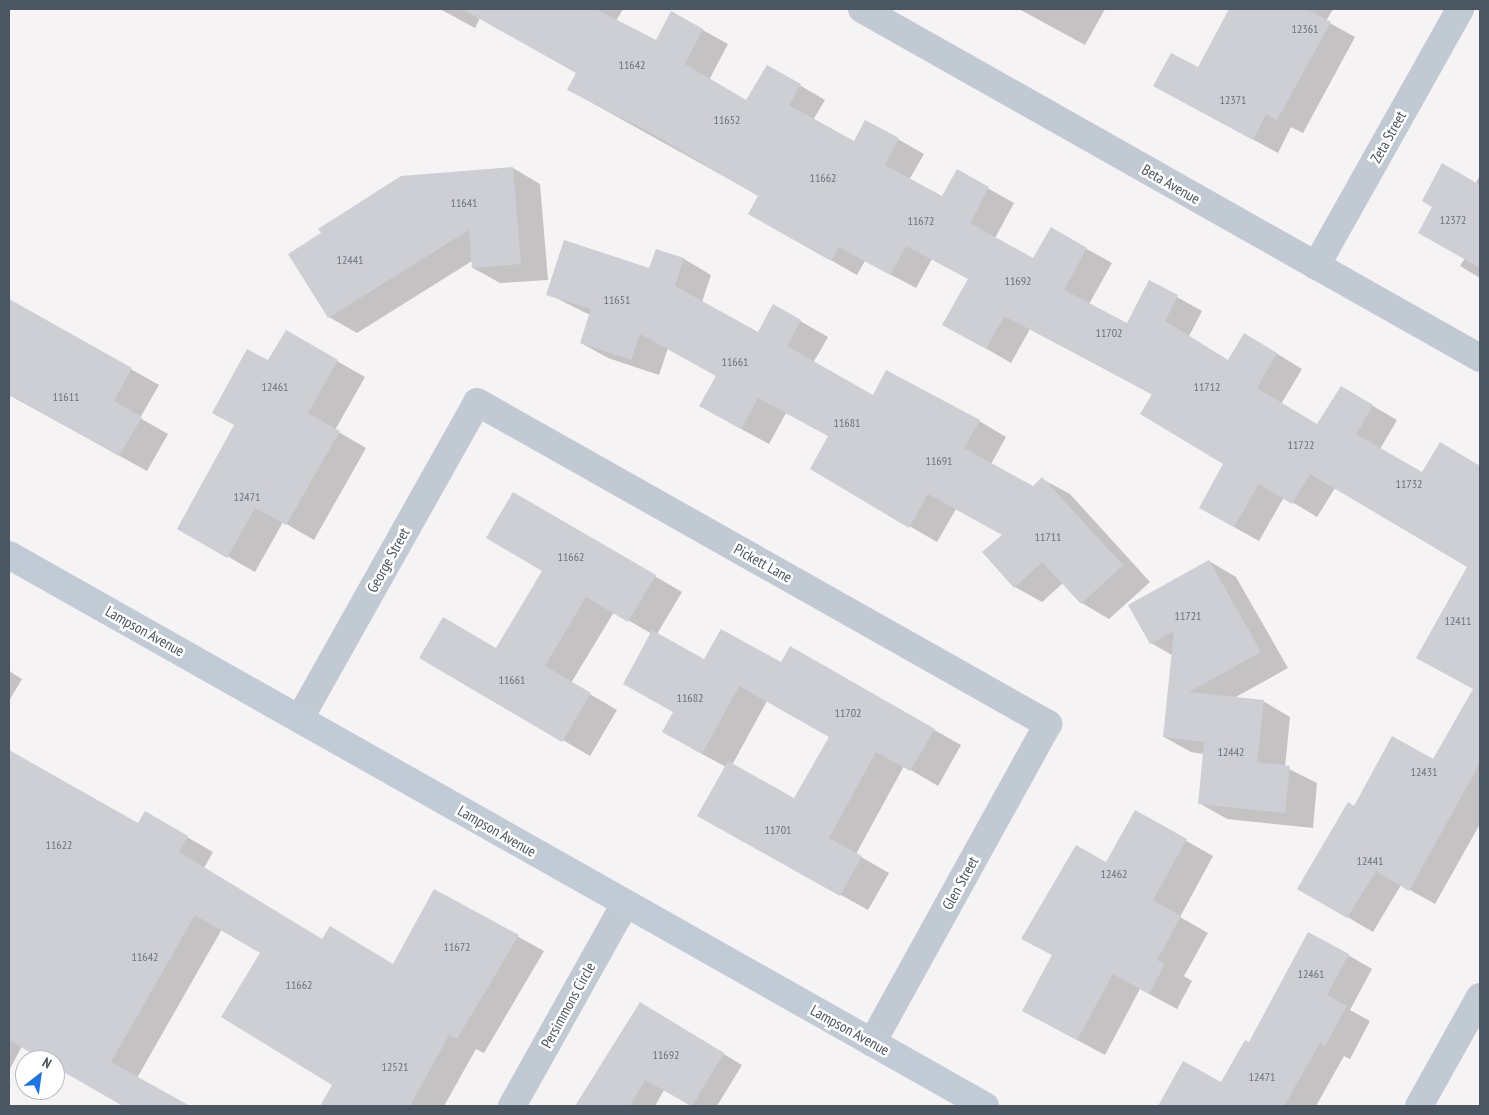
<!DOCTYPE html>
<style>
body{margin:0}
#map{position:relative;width:1489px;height:1115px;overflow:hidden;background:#f5f3f3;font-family:"PT Sans Narrow",sans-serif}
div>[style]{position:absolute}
.shadow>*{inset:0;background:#0003}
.building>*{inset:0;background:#cdcfd5}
.street>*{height:28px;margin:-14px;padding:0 14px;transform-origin:14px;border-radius:14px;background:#c1cad2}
.secondary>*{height:28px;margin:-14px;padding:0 14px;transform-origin:14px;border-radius:14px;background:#c1cbd6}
span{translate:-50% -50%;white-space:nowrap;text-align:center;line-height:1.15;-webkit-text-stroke:5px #fff;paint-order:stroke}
.number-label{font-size:12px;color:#6b747e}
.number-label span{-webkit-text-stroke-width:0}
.street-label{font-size:15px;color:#4a5661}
.frame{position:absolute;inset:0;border:10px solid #4a5661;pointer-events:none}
.north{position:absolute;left:15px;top:1050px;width:50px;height:50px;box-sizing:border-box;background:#fff;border:1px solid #b7bbc0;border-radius:50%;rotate:30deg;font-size:14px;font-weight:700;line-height:20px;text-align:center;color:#4a5661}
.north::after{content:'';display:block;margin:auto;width:18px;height:22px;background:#1a73e8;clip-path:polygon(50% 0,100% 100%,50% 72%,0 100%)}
</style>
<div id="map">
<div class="shadow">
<i style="clip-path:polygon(440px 9px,623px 9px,616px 21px,656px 42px,672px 13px,728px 44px,709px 80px,747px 101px,767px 66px,825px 100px,813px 120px,854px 143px,866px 121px,924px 154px,909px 180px,943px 198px,957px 171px,1014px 203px,995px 238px,1033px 260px,1051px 229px,1112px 263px,1089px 304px,1127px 325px,1150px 282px,1202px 311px,1189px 336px,1229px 361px,1269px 349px,1302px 369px,1281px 404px,1318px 425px,1366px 402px,1397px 420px,1380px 449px,1422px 473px,1441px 443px,1480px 466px,1480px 824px,1435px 904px,1401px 885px,1373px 932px,1298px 888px,1355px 807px,1434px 761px,1474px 689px,1468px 566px,1335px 488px,1317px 517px,1284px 497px,1259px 541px,1225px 522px,1225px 463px,1153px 395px,1030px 329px,1011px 363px,944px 324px,969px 279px,932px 259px,916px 288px,865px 261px,857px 275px,774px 228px,759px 196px,569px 90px,578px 73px,480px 18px,475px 28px)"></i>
<i style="clip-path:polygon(1019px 9px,1105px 9px,1085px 45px)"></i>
<i style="clip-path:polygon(1231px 9px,1333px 9px,1326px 21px,1355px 37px,1303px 133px,1291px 127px,1278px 153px,1154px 86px,1198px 69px)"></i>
<i style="clip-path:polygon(513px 168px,540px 184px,548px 280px,500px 283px,473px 268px,472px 261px,357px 333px,329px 317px,289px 254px)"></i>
<i style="clip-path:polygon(1480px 175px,1480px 278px,1460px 266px,1465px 258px,1476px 183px)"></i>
<i style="clip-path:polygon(656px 250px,684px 259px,711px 275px,702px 302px,758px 333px,774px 306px,828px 337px,813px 363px,873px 397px,979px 421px,1006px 437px,991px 464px,1033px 487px,1042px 479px,1070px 494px,1150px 582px,1109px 619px,1082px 603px,1063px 583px,1042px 602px,1015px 587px,1004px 535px,956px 509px,937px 542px,811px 469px,829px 436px,786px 413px,769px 444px,728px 422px,718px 376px,668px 348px,659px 375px,608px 358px,581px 343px,590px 315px,548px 294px,650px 270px)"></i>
<i style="clip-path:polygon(9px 300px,159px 385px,140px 418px,168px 434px,147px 471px,9px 395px)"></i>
<i style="clip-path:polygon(286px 332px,365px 377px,335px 430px,366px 448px,314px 540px,283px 522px,255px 572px,178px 528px)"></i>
<i style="clip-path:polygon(evenodd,514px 494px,682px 592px,657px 634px,705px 661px,781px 664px,790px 648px,961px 745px,938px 786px,904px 766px,856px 854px,889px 873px,868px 910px,726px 831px,726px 767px,691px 748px,675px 712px,652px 634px,614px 612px,571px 683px,617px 710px,590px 756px,421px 657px,497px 649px,544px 571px,514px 494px,767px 701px,831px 737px,794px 800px,732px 765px,767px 701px)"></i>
<i style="clip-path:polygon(1209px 561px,1236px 577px,1288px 668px,1234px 698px,1263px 701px,1290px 717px,1285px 767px,1317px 783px,1313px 828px,1227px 819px,1199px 803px,1204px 754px,1191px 752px,1164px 737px,1172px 655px,1151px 643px)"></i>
<i style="clip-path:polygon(9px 671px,22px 679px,9px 701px)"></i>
<i style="clip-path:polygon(9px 751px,138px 825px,145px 813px,213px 852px,204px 868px,323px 940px,393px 965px,435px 891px,544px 951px,484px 1053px,476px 1049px,444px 1106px,321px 1106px,334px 1084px,262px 952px,222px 929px,137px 1078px,187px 1106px,126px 1106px,55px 1065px,55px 1060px,46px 1060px,22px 1046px,9px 1071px,9px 887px,21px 866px,9px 859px)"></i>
<i style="clip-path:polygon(1135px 812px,1213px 856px,1180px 917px,1208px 933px,1184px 976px,1192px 981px,1177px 1009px,1140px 989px,1105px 1055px,1051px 1026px,1054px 956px,1022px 938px,1106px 864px)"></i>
<i style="clip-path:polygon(1348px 955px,1372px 969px,1350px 1010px,1370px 1021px,1350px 1059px,1344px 1056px,1316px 1106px,1173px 1106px,1163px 1101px,1222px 1084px,1249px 1043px)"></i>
<i style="clip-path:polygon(659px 1015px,742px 1065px,717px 1106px,691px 1106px,664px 1090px,655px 1106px,577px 1106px)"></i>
</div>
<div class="building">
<i style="clip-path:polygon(462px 9px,596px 9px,656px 40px,671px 11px,703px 29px,685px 64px,746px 100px,767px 65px,801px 84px,789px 105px,854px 141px,865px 120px,899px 138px,885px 165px,942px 196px,957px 169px,989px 187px,970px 223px,1033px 258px,1051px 227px,1087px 248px,1064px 290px,1127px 323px,1149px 280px,1178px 295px,1165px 321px,1228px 360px,1244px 333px,1277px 353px,1257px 388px,1317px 424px,1341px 386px,1373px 405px,1356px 434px,1422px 472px,1440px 442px,1480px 466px,1480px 763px,1409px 891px,1376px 871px,1347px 918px,1297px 889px,1348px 802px,1354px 806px,1392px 736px,1433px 759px,1473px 689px,1416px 658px,1467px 567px,1310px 474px,1292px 504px,1259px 484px,1234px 527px,1199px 508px,1223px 464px,1140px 414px,1152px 394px,1004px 316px,986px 349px,942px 325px,968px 279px,906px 246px,890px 275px,839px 247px,831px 261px,748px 214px,758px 196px,649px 132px,567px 90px,576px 73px)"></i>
<i style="clip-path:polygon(1229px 9px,1307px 9px,1331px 22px,1277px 120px,1266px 114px,1253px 140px,1153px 86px,1171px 53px,1198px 67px)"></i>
<i style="clip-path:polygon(1442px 163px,1480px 185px,1480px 268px,1418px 233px,1432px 207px,1422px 201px)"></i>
<i style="clip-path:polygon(513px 167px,521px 264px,472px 268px,469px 230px,328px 318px,288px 254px,321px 233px,318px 229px,401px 176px)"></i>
<i style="clip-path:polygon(564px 240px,649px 268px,656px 249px,684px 258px,675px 286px,758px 332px,773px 304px,801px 320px,787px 346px,873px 395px,886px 370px,980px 420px,964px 448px,1033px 486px,1042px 477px,1123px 565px,1081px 604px,1042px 562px,1014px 588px,982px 552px,1002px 535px,928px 494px,909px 528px,810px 469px,828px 436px,758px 398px,741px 429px,699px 406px,716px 376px,640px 334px,631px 360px,580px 343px,591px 309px,546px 295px)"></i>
<i style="clip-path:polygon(9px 299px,132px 368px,114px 401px,142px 417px,119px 456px,9px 394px)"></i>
<i style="clip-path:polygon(286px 330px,338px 360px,308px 413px,340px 431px,286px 525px,255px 508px,227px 558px,177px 529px,234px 425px,212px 413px,247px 349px,268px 360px)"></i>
<i style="clip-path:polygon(513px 492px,656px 575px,628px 622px,586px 597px,545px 666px,591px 693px,562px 742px,419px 658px,443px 617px,496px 648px,542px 571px,486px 538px)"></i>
<i style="clip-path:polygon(1209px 560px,1261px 652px,1189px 692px,1264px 700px,1257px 762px,1290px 766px,1285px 813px,1198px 804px,1204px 742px,1163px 737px,1174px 631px,1150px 644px,1128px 605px)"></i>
<i style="clip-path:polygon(721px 629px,781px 662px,790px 646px,935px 729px,910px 771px,876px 752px,829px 838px,862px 856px,840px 896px,697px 816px,728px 761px,794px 798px,829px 737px,739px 686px,702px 754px,662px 732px,673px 712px,623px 684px,652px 630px,704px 659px)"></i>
<i style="clip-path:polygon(9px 750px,138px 823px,145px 811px,188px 836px,179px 852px,322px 939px,330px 926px,393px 964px,434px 889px,519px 935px,457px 1039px,449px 1035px,410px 1106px,320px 1106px,332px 1085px,221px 1017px,260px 953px,195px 915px,111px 1062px,190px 1106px,123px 1106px,55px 1067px,55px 1060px,43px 1060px,9px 1040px)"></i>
<i style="clip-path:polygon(1135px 810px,1187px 839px,1153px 900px,1181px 916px,1157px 960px,1165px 964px,1149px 994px,1113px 974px,1077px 1040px,1022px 1011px,1052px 955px,1021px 939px,1076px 845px,1106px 862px)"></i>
<i style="clip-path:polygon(1308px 932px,1349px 954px,1327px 995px,1347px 1006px,1325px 1046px,1320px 1043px,1284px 1106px,1158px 1106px,1183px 1061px,1221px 1082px,1245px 1040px,1249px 1042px)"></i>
<i style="clip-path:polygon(640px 1002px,724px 1053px,692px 1106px,645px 1080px,630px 1106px,575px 1106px)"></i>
</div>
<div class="street">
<i style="left:862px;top:9px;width:710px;rotate:29.45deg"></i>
<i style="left:1316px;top:266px;width:295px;rotate:-60.7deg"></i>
<i style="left:300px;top:718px;width:362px;rotate:-60.7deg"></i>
<i style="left:477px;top:402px;width:656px;rotate:29.42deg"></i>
<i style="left:1048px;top:724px;width:364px;rotate:118.9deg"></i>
<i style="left:512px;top:1106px;width:231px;rotate:-60.8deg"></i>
<i style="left:1419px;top:1106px;width:125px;rotate:-60.8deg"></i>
</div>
<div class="secondary">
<i style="left:9px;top:555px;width:1121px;rotate:29.45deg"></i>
</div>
<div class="number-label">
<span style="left:1305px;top:29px">12361</span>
<span style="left:632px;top:65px">11642</span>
<span style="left:1233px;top:100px">12371</span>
<span style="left:727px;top:120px">11652</span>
<span style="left:823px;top:178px">11662</span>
<span style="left:464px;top:203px">11641</span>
<span style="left:1453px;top:220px">12372</span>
<span style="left:921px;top:221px">11672</span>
<span style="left:350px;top:260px">12441</span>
<span style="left:1018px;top:281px">11692</span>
<span style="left:617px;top:300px">11651</span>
<span style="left:1109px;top:333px">11702</span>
<span style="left:735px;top:362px">11661</span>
<span style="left:275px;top:387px">12461</span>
<span style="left:1207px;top:387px">11712</span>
<span style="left:66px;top:397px">11611</span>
<span style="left:847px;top:423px">11681</span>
<span style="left:1301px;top:445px">11722</span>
<span style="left:939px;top:461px">11691</span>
<span style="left:1409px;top:484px">11732</span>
<span style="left:247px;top:497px">12471</span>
<span style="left:1048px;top:537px">11711</span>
<span style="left:571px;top:557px">11662</span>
<span style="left:1188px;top:616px">11721</span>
<span style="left:1458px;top:621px">12411</span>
<span style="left:512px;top:680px">11661</span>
<span style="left:690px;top:698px">11682</span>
<span style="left:848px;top:713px">11702</span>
<span style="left:1231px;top:752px">12442</span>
<span style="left:1424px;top:772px">12431</span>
<span style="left:778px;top:830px">11701</span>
<span style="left:59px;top:845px">11622</span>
<span style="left:1370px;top:861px">12441</span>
<span style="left:1114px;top:874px">12462</span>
<span style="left:457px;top:947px">11672</span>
<span style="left:145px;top:957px">11642</span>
<span style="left:1311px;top:974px">12461</span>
<span style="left:299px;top:985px">11662</span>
<span style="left:666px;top:1055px">11692</span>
<span style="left:395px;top:1067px">12521</span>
<span style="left:1262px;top:1077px">12471</span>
</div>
<div class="street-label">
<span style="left:1388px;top:137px;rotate:-61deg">Zeta Street</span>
<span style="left:1171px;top:184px;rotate:30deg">Beta Avenue</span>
<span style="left:388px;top:560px;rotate:-61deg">George Street</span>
<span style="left:763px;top:563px;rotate:29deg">Pickett Lane</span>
<span style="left:145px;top:631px;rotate:29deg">Lampson Avenue</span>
<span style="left:497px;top:831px;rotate:30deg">Lampson Avenue</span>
<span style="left:960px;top:883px;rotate:-61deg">Glen Street</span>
<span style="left:568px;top:1005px;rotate:-61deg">Persimmons Circle</span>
<span style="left:850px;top:1030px;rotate:29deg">Lampson Avenue</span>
</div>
<div class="frame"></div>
<div class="north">N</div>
</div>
